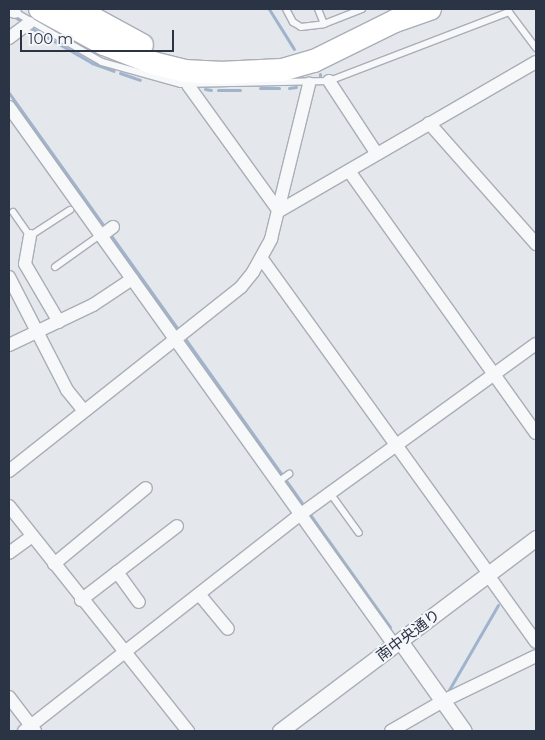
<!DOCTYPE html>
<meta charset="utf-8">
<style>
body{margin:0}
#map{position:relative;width:545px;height:740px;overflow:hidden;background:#e4e7ec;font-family:Montserrat,"Noto Sans JP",sans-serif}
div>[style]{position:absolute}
.stream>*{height:3px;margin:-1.5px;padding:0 1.5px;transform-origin:1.5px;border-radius:1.5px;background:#9fb4cc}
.roads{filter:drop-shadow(1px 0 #a9aeb7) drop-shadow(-1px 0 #a9aeb7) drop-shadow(0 1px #a9aeb7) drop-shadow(0 -1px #a9aeb7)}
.service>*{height:6px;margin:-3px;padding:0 3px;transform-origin:3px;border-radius:3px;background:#f7f8fa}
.minor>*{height:12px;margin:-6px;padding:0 6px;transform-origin:6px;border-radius:6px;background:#f7f8fa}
.tertiary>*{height:15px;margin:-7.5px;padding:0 7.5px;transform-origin:7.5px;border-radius:7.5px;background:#f7f8fa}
.motorway>*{height:22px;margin:-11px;padding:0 11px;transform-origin:11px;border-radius:11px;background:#fff}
span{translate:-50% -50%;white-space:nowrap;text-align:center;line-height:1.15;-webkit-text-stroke:4px #f4f6f9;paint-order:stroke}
.street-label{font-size:15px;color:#2b3445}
.frame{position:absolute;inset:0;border:10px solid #2b3445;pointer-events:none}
.scale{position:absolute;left:20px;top:30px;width:154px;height:22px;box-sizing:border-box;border:2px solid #2b3445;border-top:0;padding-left:6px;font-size:15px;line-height:18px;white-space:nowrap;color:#2b3445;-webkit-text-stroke:4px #f4f6f9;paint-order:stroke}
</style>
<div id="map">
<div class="stream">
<i style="left:269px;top:9px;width:47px;rotate:58deg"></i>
<i style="left:13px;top:16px;width:12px;rotate:31deg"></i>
<i style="left:31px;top:28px;width:70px;rotate:29.8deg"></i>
<i style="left:92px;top:63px;width:23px;rotate:20deg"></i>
<i style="left:120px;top:73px;width:21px;rotate:19deg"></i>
<i style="left:320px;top:78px;width:4px;rotate:-90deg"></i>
<i style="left:260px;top:88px;width:19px"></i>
<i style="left:289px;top:88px;width:7px;rotate:-8deg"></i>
<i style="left:205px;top:89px;width:6px;rotate:9deg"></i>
<i style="left:218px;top:90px;width:22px"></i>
<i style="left:9px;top:93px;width:167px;rotate:54.5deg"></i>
<i style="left:110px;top:234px;width:120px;rotate:54.5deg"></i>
<i style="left:184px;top:337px;width:209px;rotate:54.6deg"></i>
<i style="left:309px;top:513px;width:140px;rotate:54.6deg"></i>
<i style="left:446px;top:695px;width:104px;rotate:-60deg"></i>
</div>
<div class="roads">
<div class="service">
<i style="left:286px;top:9px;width:15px;rotate:62deg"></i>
<i style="left:293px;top:22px;width:9px;rotate:32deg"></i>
<i style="left:301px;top:27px;width:23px;rotate:-7deg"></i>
<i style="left:324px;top:24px;width:41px;rotate:-21.5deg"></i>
<i style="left:318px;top:9px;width:16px;rotate:68deg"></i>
<i style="left:15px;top:12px;width:100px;rotate:29.9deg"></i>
<i style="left:102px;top:62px;width:82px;rotate:15.6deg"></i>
<i style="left:181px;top:84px;width:148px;rotate:-1.2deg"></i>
<i style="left:329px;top:81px;width:193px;rotate:-21deg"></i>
<i style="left:509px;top:12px;width:45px;rotate:53.1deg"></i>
<i style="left:13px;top:212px;width:29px;rotate:55deg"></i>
<i style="left:30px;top:236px;width:48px;rotate:-33deg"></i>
<i style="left:55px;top:267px;width:55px;rotate:-35.4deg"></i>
<i style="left:278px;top:482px;width:14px;rotate:-36deg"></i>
<i style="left:330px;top:493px;width:49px;rotate:54.1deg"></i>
</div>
<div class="minor">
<i style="left:9px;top:10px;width:6px;rotate:18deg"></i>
<i style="left:9px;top:38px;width:25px;rotate:-37deg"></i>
<i style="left:329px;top:81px;width:87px;rotate:56.7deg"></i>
<i style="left:188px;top:85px;width:155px;rotate:54.2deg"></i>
<i style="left:279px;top:211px;width:297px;rotate:-30.1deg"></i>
<i style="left:9px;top:107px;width:662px;rotate:54.41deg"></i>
<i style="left:429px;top:123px;width:162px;rotate:48.5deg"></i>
<i style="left:349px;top:171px;width:322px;rotate:54.5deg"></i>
<i style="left:30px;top:236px;width:28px;rotate:100deg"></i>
<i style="left:25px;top:264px;width:67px;rotate:59.6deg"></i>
<i style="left:101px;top:236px;width:15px;rotate:-37deg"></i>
<i style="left:262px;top:259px;width:388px;rotate:54.2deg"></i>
<i style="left:9px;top:277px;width:127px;rotate:62.8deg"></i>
<i style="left:67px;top:390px;width:27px;rotate:51deg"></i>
<i style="left:9px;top:345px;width:93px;rotate:-25.5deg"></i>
<i style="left:93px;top:305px;width:47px;rotate:-33.7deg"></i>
<i style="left:9px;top:471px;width:296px;rotate:-38.4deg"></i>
<i style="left:241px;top:287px;width:19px;rotate:-51deg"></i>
<i style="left:253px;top:272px;width:38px;rotate:-61deg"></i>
<i style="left:271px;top:239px;width:160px;rotate:-76.2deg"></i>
<i style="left:9px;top:506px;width:288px;rotate:51.5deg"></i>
<i style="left:9px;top:553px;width:29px;rotate:-36deg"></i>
<i style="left:54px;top:564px;width:119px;rotate:-39.6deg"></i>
<i style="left:117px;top:572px;width:37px;rotate:54deg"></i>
<i style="left:488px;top:575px;width:82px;rotate:54.4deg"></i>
<i style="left:199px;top:594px;width:45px;rotate:50.4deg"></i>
<i style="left:81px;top:600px;width:121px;rotate:-37.6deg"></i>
<i style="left:9px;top:697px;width:43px;rotate:52.6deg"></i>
<i style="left:24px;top:731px;width:352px;rotate:-38.1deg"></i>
<i style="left:301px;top:514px;width:290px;rotate:-35.9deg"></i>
<i style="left:391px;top:731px;width:60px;rotate:-30deg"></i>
<i style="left:443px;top:701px;width:103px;rotate:-25.8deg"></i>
</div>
<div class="tertiary">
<i style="left:400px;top:641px;width:110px;rotate:54.6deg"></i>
<i style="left:280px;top:731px;width:321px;rotate:-37deg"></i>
</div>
<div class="motorway">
<i style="left:40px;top:9px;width:73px;rotate:28.7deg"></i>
<i style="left:104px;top:44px;width:53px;rotate:21.2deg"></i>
<i style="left:153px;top:63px;width:32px;rotate:14deg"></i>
<i style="left:184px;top:71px;width:35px;rotate:3deg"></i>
<i style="left:219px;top:73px;width:63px;rotate:-2.7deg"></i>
<i style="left:282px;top:70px;width:33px;rotate:-16deg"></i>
<i style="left:314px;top:61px;width:90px;rotate:-26.3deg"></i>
<i style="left:395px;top:21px;width:37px;rotate:-19deg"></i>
<i style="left:76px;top:9px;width:75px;rotate:28.6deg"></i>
</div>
</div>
<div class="street-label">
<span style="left:408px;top:635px;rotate:-37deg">南中央通り</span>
</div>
<div class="frame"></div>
<div class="scale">100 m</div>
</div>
